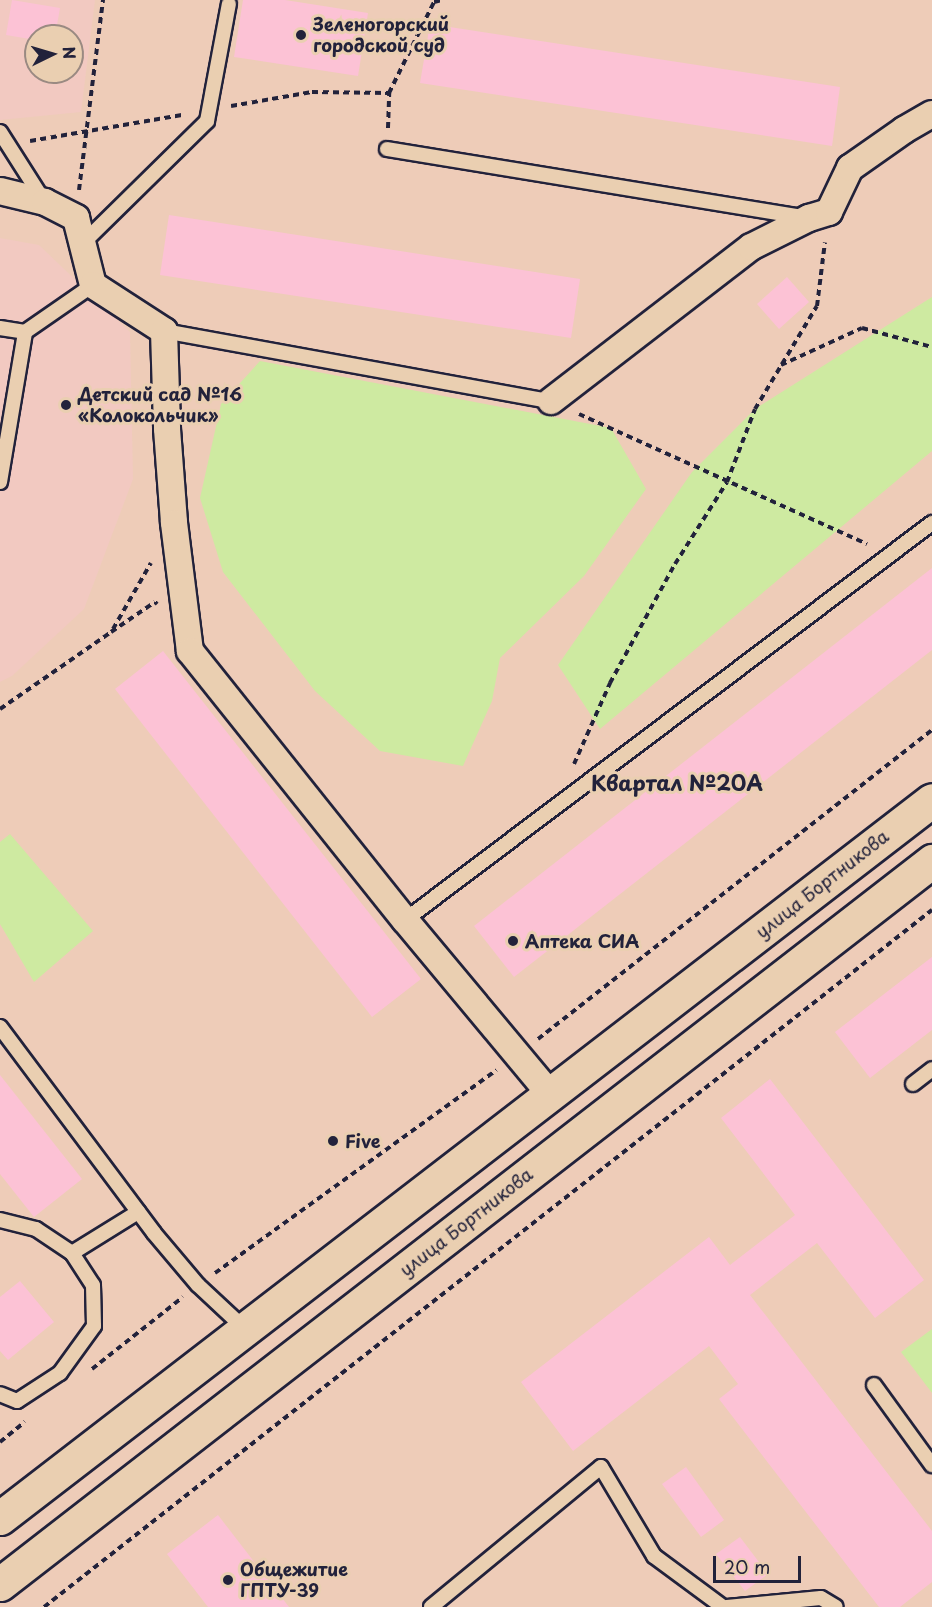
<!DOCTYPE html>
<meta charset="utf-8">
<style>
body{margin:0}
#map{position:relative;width:932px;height:1607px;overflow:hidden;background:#eeccb8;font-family:"Playpen Sans",sans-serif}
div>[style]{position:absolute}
.built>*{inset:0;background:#f2c9c1}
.green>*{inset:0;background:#ceeaa1}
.building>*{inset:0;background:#fcc2d5}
.path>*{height:4px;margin-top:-2px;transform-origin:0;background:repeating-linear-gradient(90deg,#22223b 0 6px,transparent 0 10.5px)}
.roads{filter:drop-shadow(2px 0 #22223b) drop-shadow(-2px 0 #22223b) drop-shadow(0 2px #22223b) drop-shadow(0 -2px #22223b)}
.service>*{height:14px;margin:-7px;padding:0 7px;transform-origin:7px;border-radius:7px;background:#eacfb1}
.minor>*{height:26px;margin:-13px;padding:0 13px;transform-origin:13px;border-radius:13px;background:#eacfb1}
.secondary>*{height:33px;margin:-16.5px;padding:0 16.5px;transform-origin:16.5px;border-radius:16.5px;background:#eacfb1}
.dots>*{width:16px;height:16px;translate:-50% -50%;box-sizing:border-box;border:3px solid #eacfb1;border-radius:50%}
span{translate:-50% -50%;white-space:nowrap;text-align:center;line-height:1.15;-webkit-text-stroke:6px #eacfb1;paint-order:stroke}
.poi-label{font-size:18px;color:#22223b;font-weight:700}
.left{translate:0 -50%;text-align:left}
.street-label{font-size:18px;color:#22223b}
.quarter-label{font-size:21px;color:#22223b;font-weight:700}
.north{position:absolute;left:24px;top:24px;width:60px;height:60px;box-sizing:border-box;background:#eacfb1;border:2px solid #9a8a82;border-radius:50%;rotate:85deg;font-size:16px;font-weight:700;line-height:24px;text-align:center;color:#22223b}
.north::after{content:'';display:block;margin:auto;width:21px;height:27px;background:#22223b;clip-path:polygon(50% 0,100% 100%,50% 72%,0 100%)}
.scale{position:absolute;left:713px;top:1556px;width:88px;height:27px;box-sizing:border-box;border:3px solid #22223b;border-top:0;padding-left:8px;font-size:18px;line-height:21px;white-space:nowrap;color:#22223b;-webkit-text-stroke:4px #eacfb1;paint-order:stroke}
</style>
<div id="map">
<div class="built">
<i style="clip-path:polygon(evenodd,0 0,95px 0,81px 112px,0 120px,0 0,36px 36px,72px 36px,72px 72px,36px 72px,36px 36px)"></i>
<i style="clip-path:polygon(0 238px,39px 245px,130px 332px,133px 479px,84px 609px,12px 676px,0 682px)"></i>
</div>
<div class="green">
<i style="clip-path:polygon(932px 297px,932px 451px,600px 729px,558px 665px,692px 472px,755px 409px)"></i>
<i style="clip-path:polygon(260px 361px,611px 428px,646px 489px,584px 576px,500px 658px,492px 701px,463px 766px,380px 751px,315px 691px,223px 572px,200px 498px,221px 404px)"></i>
<i style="clip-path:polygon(10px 834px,93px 931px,34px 982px,0 924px,0 842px)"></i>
<i style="clip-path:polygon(932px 1329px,932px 1393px,901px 1352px)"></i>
</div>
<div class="building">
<i style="clip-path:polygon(12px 0,60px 8px,55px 36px,36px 36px,36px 40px,6px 35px)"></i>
<i style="clip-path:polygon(243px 0,285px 0,368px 13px,358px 76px,234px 57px)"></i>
<i style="clip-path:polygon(430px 24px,840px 87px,832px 146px,420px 83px)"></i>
<i style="clip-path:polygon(169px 215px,580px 279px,571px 338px,160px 275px)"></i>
<i style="clip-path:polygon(787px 277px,809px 302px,779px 329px,757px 304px)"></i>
<i style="clip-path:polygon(932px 568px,932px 650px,514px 977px,474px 926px)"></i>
<i style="clip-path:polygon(163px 651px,421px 979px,372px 1017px,115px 689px)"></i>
<i style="clip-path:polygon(932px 957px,932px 1030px,870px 1078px,835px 1032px)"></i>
<i style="clip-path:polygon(0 1075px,82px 1179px,34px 1217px,0 1174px)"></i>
<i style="clip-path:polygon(770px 1079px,924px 1280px,875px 1318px,817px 1243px,750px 1295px,932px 1531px,932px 1582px,900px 1607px,879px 1607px,719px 1399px,738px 1384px,709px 1346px,573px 1451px,521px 1382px,709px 1237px,730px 1265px,795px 1215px,721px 1118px)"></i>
<i style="clip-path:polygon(20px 1281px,54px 1322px,8px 1360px,0 1351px,0 1297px)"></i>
<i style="clip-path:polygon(686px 1467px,724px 1520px,701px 1537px,662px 1484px)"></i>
<i style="clip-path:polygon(218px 1515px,289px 1607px,208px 1607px,167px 1554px)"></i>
<i style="clip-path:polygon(740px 1537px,768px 1574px,745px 1591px,716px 1554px)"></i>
</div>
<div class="path">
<i style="left:231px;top:106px;width:82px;rotate:-9.8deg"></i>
<i style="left:312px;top:92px;width:77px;rotate:0.7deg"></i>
<i style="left:389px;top:93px;width:102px;rotate:-63.7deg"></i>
<i style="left:434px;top:2px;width:8px;rotate:-14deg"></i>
<i style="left:388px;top:128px;width:35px;rotate:-88deg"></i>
<i style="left:30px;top:141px;width:154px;rotate:-9.7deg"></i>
<i style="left:79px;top:190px;width:192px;rotate:-82.8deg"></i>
<i style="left:781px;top:365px;width:89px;rotate:-24.6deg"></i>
<i style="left:862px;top:328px;width:73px;rotate:15.2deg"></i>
<i style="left:579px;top:414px;width:316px;rotate:24.3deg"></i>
<i style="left:113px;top:629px;width:76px;rotate:-60.1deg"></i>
<i style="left:0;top:709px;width:135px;rotate:-34.7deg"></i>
<i style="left:111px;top:632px;width:53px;rotate:-34.3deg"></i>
<i style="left:155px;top:602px;width:3px;rotate:45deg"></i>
<i style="left:574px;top:764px;width:89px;rotate:-66deg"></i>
<i style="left:610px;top:683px;width:136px;rotate:-61.4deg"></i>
<i style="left:675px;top:564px;width:97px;rotate:-57.6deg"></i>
<i style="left:727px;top:482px;width:78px;rotate:-69deg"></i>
<i style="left:755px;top:409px;width:120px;rotate:-59deg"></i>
<i style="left:817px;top:306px;width:64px;rotate:-82.9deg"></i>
<i style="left:538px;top:1039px;width:501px;rotate:-38.11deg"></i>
<i style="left:215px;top:1273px;width:347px;rotate:-35.8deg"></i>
<i style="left:92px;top:1369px;width:116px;rotate:-38.4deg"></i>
<i style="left:0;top:1442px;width:32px;rotate:-39deg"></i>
<i style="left:44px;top:1607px;width:1129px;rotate:-38.13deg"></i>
</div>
<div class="roads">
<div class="service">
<i style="left:0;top:132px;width:82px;rotate:57.5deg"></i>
<i style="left:387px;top:149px;width:423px;rotate:9.3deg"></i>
<i style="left:83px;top:243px;width:174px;rotate:-44.5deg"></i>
<i style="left:207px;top:121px;width:119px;rotate:-79.4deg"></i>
<i style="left:0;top:328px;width:25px;rotate:9deg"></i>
<i style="left:25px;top:332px;width:83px;rotate:-34.7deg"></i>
<i style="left:164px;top:331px;width:393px;rotate:10.3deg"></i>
<i style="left:0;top:482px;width:152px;rotate:-80.5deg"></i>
<i style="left:405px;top:920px;width:660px;rotate:-36.99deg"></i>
<i style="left:0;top:1027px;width:257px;rotate:53.2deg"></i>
<i style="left:154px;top:1233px;width:68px;rotate:49.8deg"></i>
<i style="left:198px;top:1285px;width:64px;rotate:43.1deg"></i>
<i style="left:913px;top:1084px;width:24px;rotate:-38deg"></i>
<i style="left:0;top:1220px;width:37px;rotate:14deg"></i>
<i style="left:36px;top:1229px;width:43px;rotate:33.7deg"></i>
<i style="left:72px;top:1253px;width:38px;rotate:57deg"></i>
<i style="left:93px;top:1285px;width:41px;rotate:88.6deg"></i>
<i style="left:94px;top:1326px;width:58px;rotate:125.9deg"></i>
<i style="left:60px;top:1373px;width:51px;rotate:146.9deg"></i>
<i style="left:17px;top:1401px;width:18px;rotate:-158deg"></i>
<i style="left:72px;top:1253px;width:78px;rotate:-31.8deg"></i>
<i style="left:874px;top:1385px;width:99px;rotate:54.1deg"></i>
<i style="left:431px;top:1607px;width:220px;rotate:-39.5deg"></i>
<i style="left:601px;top:1467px;width:104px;rotate:59.2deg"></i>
<i style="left:654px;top:1556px;width:86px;rotate:36.5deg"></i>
<i style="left:727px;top:1607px;width:94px;rotate:-5.5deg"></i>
<i style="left:821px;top:1598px;width:17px;rotate:31deg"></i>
</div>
<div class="minor">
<i style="left:0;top:191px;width:46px;rotate:13.7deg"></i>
<i style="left:45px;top:202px;width:35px;rotate:27deg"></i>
<i style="left:76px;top:218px;width:69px;rotate:75.8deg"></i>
<i style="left:93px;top:285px;width:85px;rotate:32.9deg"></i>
<i style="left:164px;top:331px;width:98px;rotate:88.2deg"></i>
<i style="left:167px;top:429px;width:94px;rotate:85.7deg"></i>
<i style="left:174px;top:523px;width:129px;rotate:82.9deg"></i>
<i style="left:190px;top:651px;width:344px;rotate:51.4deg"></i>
<i style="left:405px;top:920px;width:226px;rotate:50.2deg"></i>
<i style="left:551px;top:401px;width:252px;rotate:-37.6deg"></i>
<i style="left:751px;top:247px;width:65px;rotate:-26.6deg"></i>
<i style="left:809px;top:218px;width:21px;rotate:-17deg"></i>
<i style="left:829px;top:212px;width:49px;rotate:-64.5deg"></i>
<i style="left:850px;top:168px;width:66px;rotate:-35.1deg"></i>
<i style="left:904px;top:130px;width:32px;rotate:-30deg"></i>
</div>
<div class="secondary">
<i style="left:0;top:1518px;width:1176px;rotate:-37.61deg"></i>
<i style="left:0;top:1584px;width:1180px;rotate:-37.8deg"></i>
</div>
</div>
<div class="dots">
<i style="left:301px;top:35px;background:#22223b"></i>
<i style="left:66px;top:405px;background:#22223b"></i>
<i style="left:513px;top:941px;background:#22223b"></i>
<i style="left:333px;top:1141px;background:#22223b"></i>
<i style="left:228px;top:1580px;background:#22223b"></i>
</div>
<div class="poi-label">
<span class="left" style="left:313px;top:35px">Зеленогорский<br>городской суд</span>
<span class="left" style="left:78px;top:405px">Детский сад №16<br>«Колокольчик»</span>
<span class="left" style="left:525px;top:941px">Аптека СИА</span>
<span class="left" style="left:345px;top:1141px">Five</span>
<span class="left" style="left:240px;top:1580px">Общежитие<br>ГПТУ-39</span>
</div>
<div class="street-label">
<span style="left:822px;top:884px;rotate:-38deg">улица Бортникова</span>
<span style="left:466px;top:1222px;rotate:-38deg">улица Бортникова</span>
</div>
<div class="quarter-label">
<span style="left:677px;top:782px">Квартал №20А</span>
</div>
<div class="north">N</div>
<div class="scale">20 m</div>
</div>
